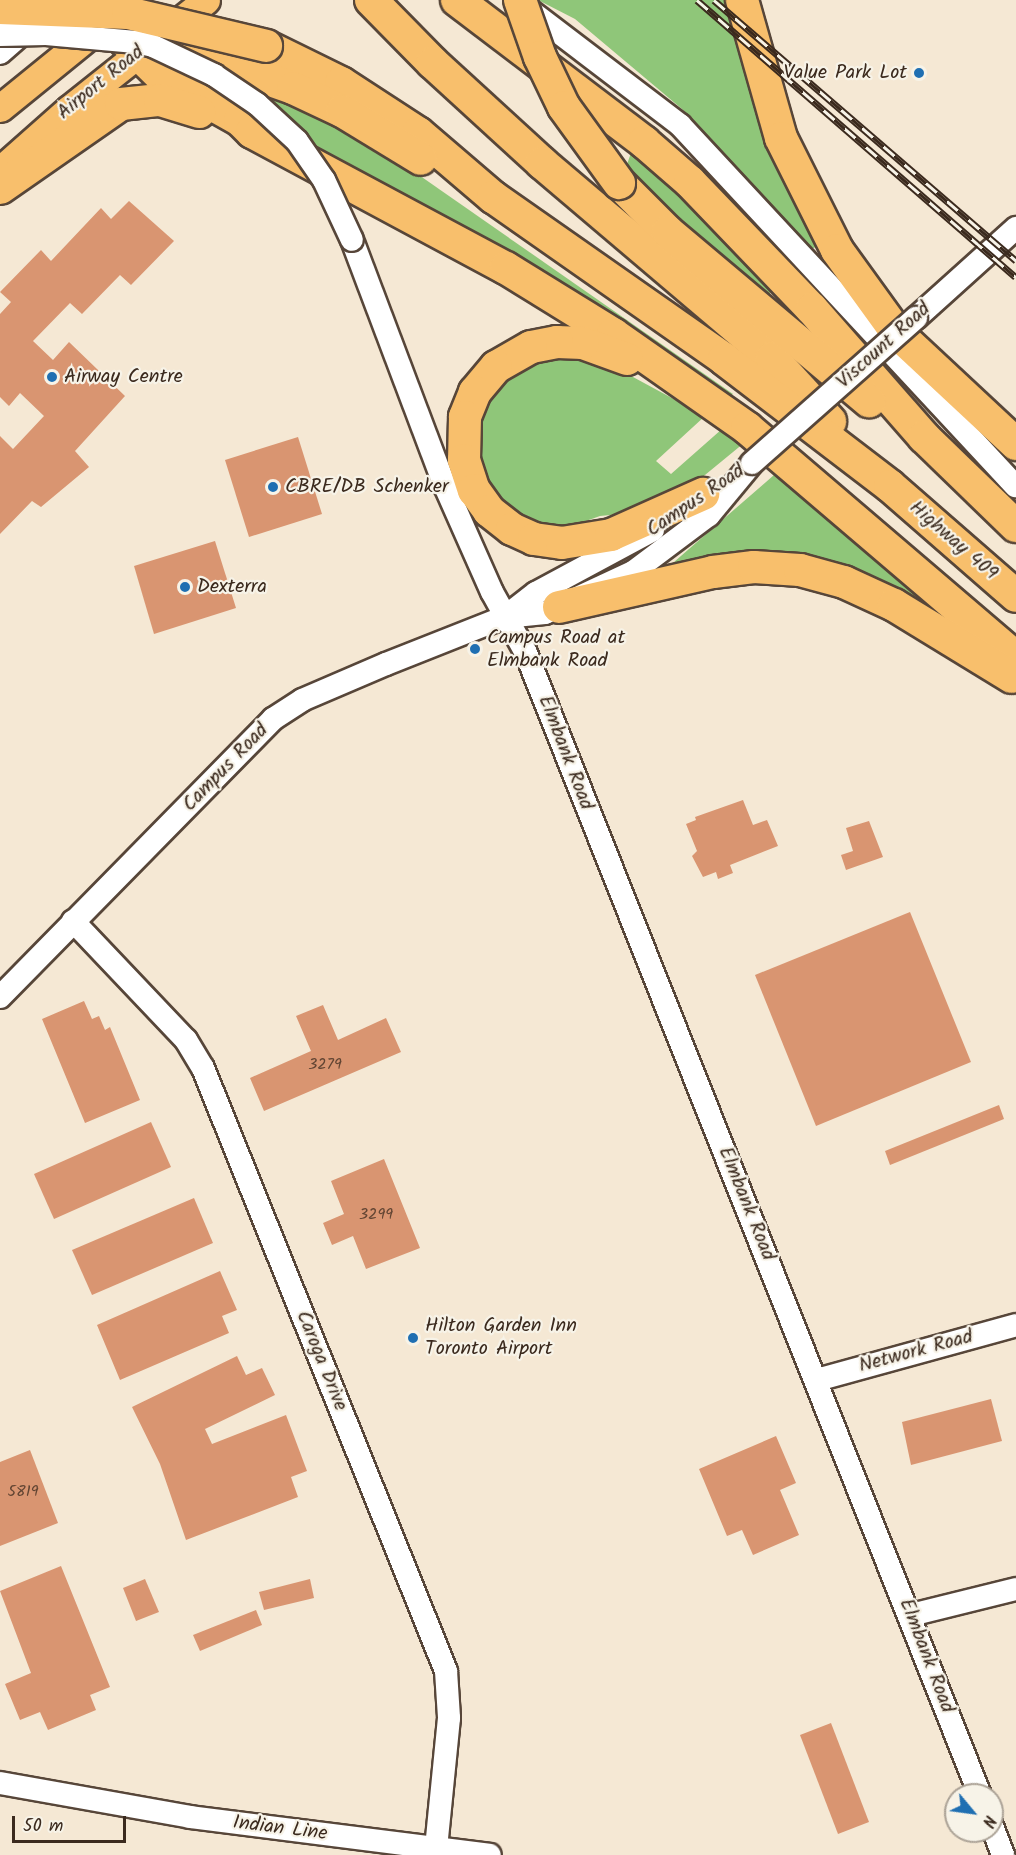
<!DOCTYPE html>
<style>
body{margin:0}
#map{position:relative;width:1016px;height:1855px;overflow:hidden;background:#f5e8d4;font-family:Kalam,sans-serif}
div>[style]{position:absolute}
.green>*{inset:0;background:#8fc679}
.building>*{inset:0;background:#d99571}
.roads{filter:drop-shadow(2px 0 #574639) drop-shadow(-2px 0 #574639) drop-shadow(0 2px #574639) drop-shadow(0 -2px #574639)}
.minor>*{height:22px;margin:-11px;padding:0 11px;transform-origin:11px;border-radius:11px;background:#fff}
.major>*{height:27px;margin:-13.5px;padding:0 13.5px;transform-origin:13.5px;border-radius:13.5px;background:#f8bf6c}
.highway>*{height:32px;margin:-16px;padding:0 16px;transform-origin:16px;border-radius:16px;background:#f8bf6c}
.rail>*{height:7px;margin-top:-3.5px;transform-origin:0;background:repeating-linear-gradient(90deg,#f7f3e8 0 14px,#3b2a1e 0 28px);box-sizing:border-box;border-block:2px solid #3b2a1e}
.bridges{filter:drop-shadow(2px 0 #574639) drop-shadow(-2px 0 #574639) drop-shadow(0 2px #574639) drop-shadow(0 -2px #574639)}
.minor-bridge>*{height:22px;margin:-11px;padding:0 11px;transform-origin:11px;border-radius:11px;background:#fff}
.highway-bridge>*{height:32px;margin:-16px;padding:0 16px;transform-origin:16px;border-radius:16px;background:#f8bf6c}
.dots>*{width:16px;height:16px;translate:-50% -50%;box-sizing:border-box;border:3px solid #f7f3e8;border-radius:50%}
span{translate:-50% -50%;white-space:nowrap;text-align:center;line-height:1.15;-webkit-text-stroke:4.5px #f7f3e8;paint-order:stroke}
.number-label{font-size:16px;color:#624533}
.number-label span{-webkit-text-stroke-width:0}
.poi-label{font-size:20px;color:#3b2a1e}
.right{translate:-100% -50%;text-align:right}
.left{translate:0 -50%;text-align:left}
.street-label{font-size:20px;color:#3b2a1e}
.north{position:absolute;left:944px;top:1783px;width:60px;height:60px;box-sizing:border-box;background:#f7f3e8;border:2px solid #aca397;border-radius:50%;rotate:119deg;font-size:16px;font-weight:700;line-height:24px;text-align:center;color:#3b2a1e}
.north::after{content:'';display:block;margin:auto;width:21px;height:27px;background:#1f6fb2;clip-path:polygon(50% 0,100% 100%,50% 72%,0 100%)}
.scale{position:absolute;left:12px;top:1816px;width:114px;height:27px;box-sizing:border-box;border:3px solid #3b2a1e;border-top:0;padding-left:8px;font-size:18px;line-height:21px;white-space:nowrap;color:#3b2a1e;-webkit-text-stroke:4px #f7f3e8;paint-order:stroke}
</style>
<div id="map">
<div class="green">
<i style="clip-path:polygon(538px 0,728px 0,821px 244px,810px 250px,682px 109px,575px 19px)"></i>
<i style="clip-path:polygon(264px 90px,313px 111px,383px 150px,733px 394px,727px 399px,317px 153px,259px 93px)"></i>
<i style="clip-path:polygon(632px 150px,693px 206px,774px 289px,764px 299px,624px 173px)"></i>
<i style="clip-path:polygon(553px 358px,591px 359px,609px 364px,705px 416px,656px 461px,671px 474px,722px 429px,744px 443px,694px 484px,630px 513px,600px 516px,569px 527px,545px 525px,520px 516px,500px 499px,486px 477px,479px 452px,480px 425px,489px 401px,506px 380px,528px 365px)"></i>
<i style="clip-path:polygon(782px 468px,942px 608px,835px 563px,756px 551px,666px 569px)"></i>
</div>
<div class="building">
<i style="clip-path:polygon(129px 201px,174px 241px,131px 285px,120px 275px,82px 314px,70px 303px,33px 341px,53px 360px,69px 342px,125px 396px,75px 451px,89px 467px,41px 507px,32px 501px,0 534px,0 436px,13px 449px,44px 416px,20px 393px,9px 406px,0 397px,0 314px,11px 302px,0 292px,41px 250px,51px 261px,101px 208px,111px 219px)"></i>
<i style="clip-path:polygon(298px 437px,322px 514px,249px 537px,225px 460px)"></i>
<i style="clip-path:polygon(215px 541px,236px 608px,154px 634px,134px 566px)"></i>
<i style="clip-path:polygon(743px 800px,753px 825px,767px 820px,778px 846px,730px 865px,733px 873px,718px 879px,716px 872px,703px 877px,692px 856px,697px 851px,686px 824px,696px 820px,695px 817px)"></i>
<i style="clip-path:polygon(869px 821px,883px 857px,846px 870px,841px 855px,853px 851px,846px 828px)"></i>
<i style="clip-path:polygon(910px 912px,971px 1062px,816px 1126px,755px 975px)"></i>
<i style="clip-path:polygon(84px 1001px,92px 1019px,99px 1016px,105px 1030px,110px 1027px,140px 1100px,85px 1123px,42px 1019px)"></i>
<i style="clip-path:polygon(323px 1005px,338px 1040px,386px 1018px,401px 1052px,264px 1111px,250px 1078px,311px 1051px,296px 1016px)"></i>
<i style="clip-path:polygon(999px 1105px,1004px 1119px,890px 1165px,885px 1151px)"></i>
<i style="clip-path:polygon(151px 1122px,171px 1167px,54px 1219px,34px 1174px)"></i>
<i style="clip-path:polygon(384px 1159px,420px 1248px,366px 1269px,353px 1236px,332px 1245px,323px 1223px,344px 1214px,331px 1181px)"></i>
<i style="clip-path:polygon(194px 1198px,213px 1243px,92px 1295px,72px 1250px)"></i>
<i style="clip-path:polygon(220px 1271px,237px 1310px,222px 1316px,229px 1333px,120px 1380px,97px 1325px)"></i>
<i style="clip-path:polygon(237px 1356px,246px 1375px,262px 1368px,275px 1395px,205px 1429px,212px 1444px,286px 1415px,307px 1471px,291px 1477px,298px 1497px,186px 1540px,160px 1464px,132px 1407px)"></i>
<i style="clip-path:polygon(991px 1399px,1002px 1441px,911px 1465px,902px 1422px)"></i>
<i style="clip-path:polygon(776px 1436px,796px 1483px,780px 1490px,799px 1535px,753px 1555px,742px 1530px,727px 1536px,699px 1469px)"></i>
<i style="clip-path:polygon(30px 1450px,58px 1523px,0 1546px,0 1462px)"></i>
<i style="clip-path:polygon(61px 1566px,110px 1687px,90px 1695px,96px 1710px,48px 1730px,40px 1712px,20px 1720px,5px 1684px,31px 1673px,0 1591px)"></i>
<i style="clip-path:polygon(145px 1579px,159px 1612px,136px 1621px,123px 1588px)"></i>
<i style="clip-path:polygon(310px 1579px,314px 1598px,264px 1610px,259px 1592px)"></i>
<i style="clip-path:polygon(256px 1610px,262px 1625px,200px 1651px,193px 1635px)"></i>
<i style="clip-path:polygon(831px 1723px,869px 1822px,838px 1834px,800px 1735px)"></i>
</div>
<div class="roads">
<div class="minor">
<i style="left:520px;top:3px;width:201px;rotate:37.3deg"></i>
<i style="left:680px;top:125px;width:493px;rotate:47.1deg"></i>
<i style="left:0;top:53px;width:41px;rotate:-41.1deg"></i>
<i style="left:352px;top:240px;width:263px;rotate:69.3deg"></i>
<i style="left:445px;top:486px;width:116px;rotate:66.1deg"></i>
<i style="left:492px;top:592px;width:70px;rotate:60.9deg"></i>
<i style="left:526px;top:653px;width:1229px;rotate:68.32deg"></i>
<i style="left:916px;top:318px;width:135px;rotate:-42deg"></i>
<i style="left:505px;top:617px;width:39px;rotate:-38deg"></i>
<i style="left:536px;top:593px;width:133px;rotate:-28.3deg"></i>
<i style="left:73px;top:921px;width:164px;rotate:46.5deg"></i>
<i style="left:186px;top:1040px;width:33px;rotate:59deg"></i>
<i style="left:203px;top:1068px;width:650px;rotate:68.05deg"></i>
<i style="left:446px;top:1671px;width:47px;rotate:86.3deg"></i>
<i style="left:449px;top:1718px;width:132px;rotate:95.7deg"></i>
<i style="left:0;top:997px;width:390px;rotate:-45.5deg"></i>
<i style="left:273px;top:719px;width:35px;rotate:-33deg"></i>
<i style="left:302px;top:700px;width:91px;rotate:-23.2deg"></i>
<i style="left:386px;top:664px;width:128px;rotate:-21.6deg"></i>
<i style="left:505px;top:617px;width:40px;rotate:-5.7deg"></i>
<i style="left:545px;top:613px;width:97px;rotate:-25deg"></i>
<i style="left:633px;top:572px;width:95px;rotate:-36.9deg"></i>
<i style="left:709px;top:515px;width:67px;rotate:-50.4deg"></i>
<i style="left:817px;top:1380px;width:206px;rotate:-15.4deg"></i>
<i style="left:911px;top:1615px;width:108px;rotate:-13.9deg"></i>
<i style="left:0;top:1783px;width:193px;rotate:10.1deg"></i>
<i style="left:190px;top:1817px;width:302px;rotate:7.2deg"></i>
<i style="left:992px;top:1826px;width:31px;rotate:69deg"></i>
</div>
<div class="major">
<i style="left:0;top:108px;width:130px;rotate:-39.1deg"></i>
<i style="left:0;top:170px;width:92px;rotate:-41.5deg"></i>
<i style="left:69px;top:109px;width:175px;rotate:-38.5deg"></i>
</div>
<div class="highway">
<i style="left:371px;top:0;width:88px;rotate:45.5deg"></i>
<i style="left:433px;top:63px;width:148px;rotate:42.5deg"></i>
<i style="left:542px;top:163px;width:302px;rotate:40.3deg"></i>
<i style="left:772px;top:358px;width:86px;rotate:47.4deg"></i>
<i style="left:457px;top:0;width:235px;rotate:37.2deg"></i>
<i style="left:644px;top:142px;width:61px;rotate:41deg"></i>
<i style="left:690px;top:182px;width:176px;rotate:46.2deg"></i>
<i style="left:812px;top:309px;width:170px;rotate:48.8deg"></i>
<i style="left:924px;top:437px;width:128px;rotate:44.1deg"></i>
<i style="left:742px;top:0;width:143px;rotate:74.2deg"></i>
<i style="left:781px;top:138px;width:125px;rotate:63.4deg"></i>
<i style="left:837px;top:250px;width:102px;rotate:54.1deg"></i>
<i style="left:897px;top:333px;width:163px;rotate:43deg"></i>
<i style="left:106px;top:22px;width:76px;rotate:44.5deg"></i>
<i style="left:160px;top:75px;width:92px;rotate:29.4deg"></i>
<i style="left:240px;top:120px;width:17px;rotate:45deg"></i>
<i style="left:252px;top:132px;width:288px;rotate:28.2deg"></i>
<i style="left:506px;top:268px;width:126px;rotate:31.7deg"></i>
<i style="left:613px;top:334px;width:164px;rotate:35deg"></i>
<i style="left:747px;top:428px;width:354px;rotate:40.5deg"></i>
<i style="left:266px;top:46px;width:84px;rotate:26.3deg"></i>
<i style="left:341px;top:83px;width:92px;rotate:33deg"></i>
<i style="left:418px;top:133px;width:99px;rotate:40.5deg"></i>
<i style="left:493px;top:197px;width:282px;rotate:35deg"></i>
<i style="left:724px;top:359px;width:209px;rotate:37.4deg"></i>
<i style="left:890px;top:486px;width:167px;rotate:41.1deg"></i>
<i style="left:163px;top:48px;width:61px;rotate:14.3deg"></i>
<i style="left:222px;top:63px;width:75px;rotate:19.4deg"></i>
<i style="left:293px;top:88px;width:54px;rotate:25.1deg"></i>
<i style="left:342px;top:111px;width:92px;rotate:31.3deg"></i>
<i style="left:619px;top:183px;width:69px;rotate:45deg"></i>
<i style="left:668px;top:232px;width:263px;rotate:40.1deg"></i>
<i style="left:0;top:188px;width:147px;rotate:-34.8deg"></i>
<i style="left:121px;top:104px;width:39px;rotate:-6deg"></i>
<i style="left:160px;top:100px;width:41px;rotate:17.1deg"></i>
<i style="left:627px;top:359px;width:47px;rotate:-160deg"></i>
<i style="left:583px;top:343px;width:26px;rotate:-178deg"></i>
<i style="left:557px;top:342px;width:26px;rotate:169deg"></i>
<i style="left:531px;top:347px;width:40px;rotate:150.3deg"></i>
<i style="left:496px;top:367px;width:33px;rotate:130deg"></i>
<i style="left:475px;top:392px;width:27px;rotate:112deg"></i>
<i style="left:465px;top:417px;width:43px;rotate:91.3deg"></i>
<i style="left:464px;top:460px;width:32px;rotate:72deg"></i>
<i style="left:474px;top:490px;width:26px;rotate:54deg"></i>
<i style="left:489px;top:511px;width:29px;rotate:38deg"></i>
<i style="left:512px;top:529px;width:24px;rotate:24deg"></i>
<i style="left:534px;top:539px;width:28px;rotate:8deg"></i>
<i style="left:562px;top:543px;width:50px;rotate:-9.3deg"></i>
<i style="left:611px;top:535px;width:101px;rotate:-24deg"></i>
<i style="left:559px;top:607px;width:158px;rotate:-12.8deg"></i>
<i style="left:713px;top:572px;width:41px;rotate:-7deg"></i>
<i style="left:754px;top:567px;width:46px;rotate:3.7deg"></i>
<i style="left:800px;top:570px;width:46px;rotate:15.3deg"></i>
<i style="left:844px;top:582px;width:55px;rotate:24.7deg"></i>
<i style="left:894px;top:605px;width:138px;rotate:31.4deg"></i>
</div>
</div>
<div class="rail">
<i style="left:697px;top:0;width:422px;rotate:41deg"></i>
<i style="left:714px;top:0;width:399px;rotate:40.8deg"></i>
</div>
<div class="bridges">
<div class="minor-bridge">
<i style="left:0;top:35px;width:46px;rotate:-1.2deg"></i>
<i style="left:46px;top:34px;width:90px;rotate:5.1deg"></i>
<i style="left:136px;top:42px;width:17px;rotate:13deg"></i>
<i style="left:153px;top:46px;width:68px;rotate:25.4deg"></i>
<i style="left:214px;top:75px;width:52px;rotate:34deg"></i>
<i style="left:257px;top:104px;width:54px;rotate:42.8deg"></i>
<i style="left:297px;top:141px;width:47px;rotate:55.3deg"></i>
<i style="left:324px;top:180px;width:66px;rotate:65deg"></i>
<i style="left:752px;top:463px;width:219px;rotate:-41.5deg"></i>
</div>
<div class="highway-bridge">
<i style="left:520px;top:0;width:60px;rotate:70.7deg"></i>
<i style="left:540px;top:57px;width:55px;rotate:64.4deg"></i>
<i style="left:564px;top:107px;width:94px;rotate:54.1deg"></i>
<i style="left:0;top:8px;width:128px;rotate:2.2deg"></i>
<i style="left:128px;top:13px;width:142px;rotate:13.4deg"></i>
</div>
</div>
<div class="dots">
<i style="left:919px;top:73px;background:#1f6fb2"></i>
<i style="left:52px;top:377px;background:#1f6fb2"></i>
<i style="left:273px;top:487px;background:#1f6fb2"></i>
<i style="left:185px;top:587px;background:#1f6fb2"></i>
<i style="left:475px;top:649px;background:#1f6fb2"></i>
<i style="left:413px;top:1338px;background:#1f6fb2"></i>
</div>
<div class="number-label">
<span style="left:325px;top:1065px">3279</span>
<span style="left:376px;top:1215px">3299</span>
<span style="left:23px;top:1492px">5819</span>
</div>
<div class="poi-label">
<span class="right" style="left:907px;top:73px">Value Park Lot</span>
<span class="left" style="left:64px;top:377px">Airway Centre</span>
<span class="left" style="left:285px;top:487px">CBRE/DB Schenker</span>
<span class="left" style="left:197px;top:587px">Dexterra</span>
<span class="left" style="left:487px;top:650px">Campus Road at<br>Elmbank Road</span>
<span class="left" style="left:425px;top:1338px">Hilton Garden Inn<br>Toronto Airport</span>
</div>
<div class="street-label">
<span style="left:101px;top:83px;rotate:-39deg">Airport Road</span>
<span style="left:884px;top:346px;rotate:-42deg">Viscount Road</span>
<span style="left:696px;top:501px;rotate:-34deg">Campus Road</span>
<span style="left:953px;top:541px;rotate:41deg">Highway 409</span>
<span style="left:565px;top:753px;rotate:69deg">Elmbank Road</span>
<span style="left:226px;top:768px;rotate:-46deg">Campus Road</span>
<span style="left:746px;top:1204px;rotate:68deg">Elmbank Road</span>
<span style="left:916px;top:1352px;rotate:-15deg">Network Road</span>
<span style="left:321px;top:1361px;rotate:68deg">Caroga Drive</span>
<span style="left:926px;top:1656px;rotate:69deg">Elmbank Road</span>
<span style="left:280px;top:1829px;rotate:7deg">Indian Line</span>
</div>
<div class="north">N</div>
<div class="scale">50 m</div>
</div>
